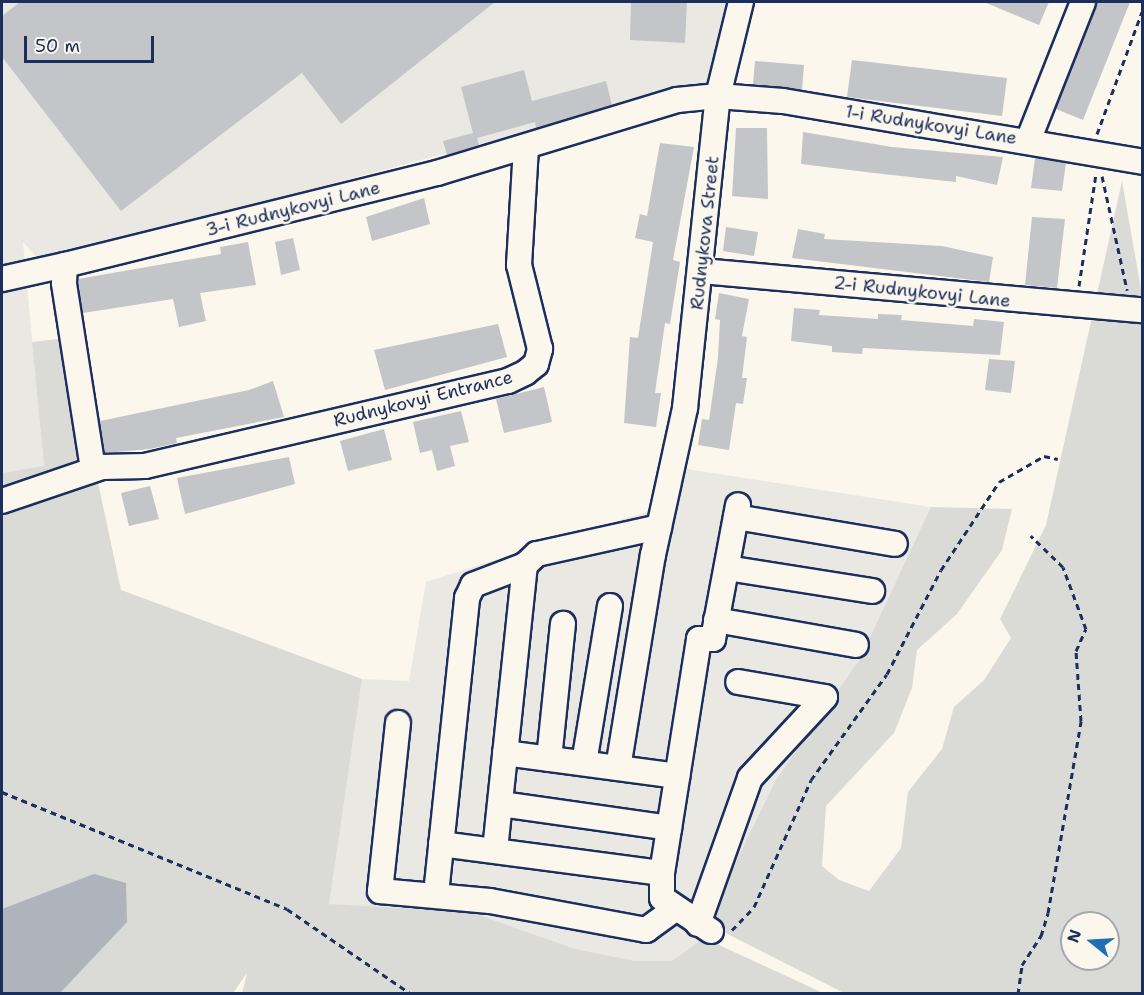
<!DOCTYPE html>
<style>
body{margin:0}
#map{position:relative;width:1144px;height:995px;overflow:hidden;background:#fbf7ec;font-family:"Shantell Sans",sans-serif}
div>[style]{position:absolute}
.built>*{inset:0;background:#eae8e2}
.green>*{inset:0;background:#dadad7}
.water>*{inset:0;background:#afb3bb}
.building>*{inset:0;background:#c3c5c9}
.path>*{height:3px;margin-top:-1.5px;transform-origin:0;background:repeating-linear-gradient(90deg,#1b2f5e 0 6px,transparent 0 10.5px)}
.roads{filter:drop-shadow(2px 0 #1b2f5e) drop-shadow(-2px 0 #1b2f5e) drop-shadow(0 2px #1b2f5e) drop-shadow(0 -2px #1b2f5e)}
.minor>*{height:24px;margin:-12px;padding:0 12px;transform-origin:12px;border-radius:12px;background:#fbf7ec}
span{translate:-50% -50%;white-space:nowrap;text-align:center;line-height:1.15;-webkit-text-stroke:5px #fbf7ec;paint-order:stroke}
.street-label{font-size:18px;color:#1b2f5e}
.frame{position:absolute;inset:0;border:3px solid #1b2f5e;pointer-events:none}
.north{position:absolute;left:1060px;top:911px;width:60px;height:60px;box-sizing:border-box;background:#fbf7ec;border:2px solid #a1a7b3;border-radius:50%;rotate:288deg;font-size:16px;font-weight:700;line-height:24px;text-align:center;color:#1b2f5e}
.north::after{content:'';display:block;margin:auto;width:21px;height:27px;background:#1f6fb2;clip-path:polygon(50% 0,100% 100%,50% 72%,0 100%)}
.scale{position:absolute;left:24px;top:36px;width:130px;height:27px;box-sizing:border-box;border:3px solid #1b2f5e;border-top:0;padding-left:8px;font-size:18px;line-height:21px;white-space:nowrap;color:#1b2f5e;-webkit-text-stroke:4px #fbf7ec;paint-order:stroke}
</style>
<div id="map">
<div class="built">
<i style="clip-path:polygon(2px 2px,730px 2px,712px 83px,40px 261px,23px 242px,44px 467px,2px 473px)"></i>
<i style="clip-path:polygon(687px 469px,931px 507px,907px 581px,819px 728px,711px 931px,673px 968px,328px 904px,362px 679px,409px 681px,426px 582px,646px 512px)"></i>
</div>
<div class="green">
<i style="clip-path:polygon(evenodd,1122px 181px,1142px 295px,1142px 993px,844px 993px,706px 923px,776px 780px,860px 659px,931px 507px,1012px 509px,1002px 550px,957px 614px,917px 650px,912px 688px,894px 733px,826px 806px,822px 866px,839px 880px,869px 891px,901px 848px,908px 792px,942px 749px,954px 707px,984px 680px,1011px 638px,1000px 619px,1046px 525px,1122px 181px,1072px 923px,1108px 923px,1108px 959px,1072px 959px,1072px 923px)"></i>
<i style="clip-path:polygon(67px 338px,121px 590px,362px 679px,329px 904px,470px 912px,575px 949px,635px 961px,672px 961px,704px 938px,823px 993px,242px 993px,247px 973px,233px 993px,2px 993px,2px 473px,44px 466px,32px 342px)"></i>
</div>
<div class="water">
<i style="clip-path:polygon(94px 874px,126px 883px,127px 922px,60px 993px,2px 993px,2px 909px)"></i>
</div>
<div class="building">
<i style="clip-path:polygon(20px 2px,495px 2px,341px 124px,302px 73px,121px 211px,2px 57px,2px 16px)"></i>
<i style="clip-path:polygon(631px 2px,687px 2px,685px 43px,630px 40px)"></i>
<i style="clip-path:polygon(984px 2px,1049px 2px,1039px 25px)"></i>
<i style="clip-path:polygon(1097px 2px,1130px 2px,1083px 120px,1056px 109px)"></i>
<i style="clip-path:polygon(852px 60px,1007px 78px,1002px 116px,847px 97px)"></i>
<i style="clip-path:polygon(755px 61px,804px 65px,802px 90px,753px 84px)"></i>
<i style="clip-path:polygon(524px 70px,532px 101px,606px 81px,612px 105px,536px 128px,535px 122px,477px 138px,479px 145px,447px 155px,443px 141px,473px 133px,461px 87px)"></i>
<i style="clip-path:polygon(736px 128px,767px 128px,768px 199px,732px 196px)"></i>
<i style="clip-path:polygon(803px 132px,892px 147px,1003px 157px,997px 185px,956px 176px,956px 182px,874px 173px,801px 164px)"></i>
<i style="clip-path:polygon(660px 143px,694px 147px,673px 260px,680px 262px,670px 324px,665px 323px,655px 393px,661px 393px,656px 427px,624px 423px,630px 337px,638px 338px,653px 242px,635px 238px,640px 214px,647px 216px)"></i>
<i style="clip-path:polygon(1035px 158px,1066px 163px,1062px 191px,1031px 188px)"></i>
<i style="clip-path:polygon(424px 198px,430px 224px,372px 241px,366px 217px)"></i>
<i style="clip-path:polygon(1032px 217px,1065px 219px,1057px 288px,1025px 285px)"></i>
<i style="clip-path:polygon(726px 227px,758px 232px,754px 256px,723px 251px)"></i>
<i style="clip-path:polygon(798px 229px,825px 234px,824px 239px,942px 246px,993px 257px,989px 282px,792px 258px)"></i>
<i style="clip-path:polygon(293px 238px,300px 270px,281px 275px,275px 242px)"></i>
<i style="clip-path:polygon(248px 242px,256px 285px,200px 293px,206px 321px,179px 327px,173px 299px,83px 313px,78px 279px,221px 254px,220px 247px)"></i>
<i style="clip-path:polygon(719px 293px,749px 299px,742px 336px,747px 337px,742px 378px,747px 378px,743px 404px,736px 403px,729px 450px,698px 445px,702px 419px,709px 420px,718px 358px,720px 320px,715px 319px)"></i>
<i style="clip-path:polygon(794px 308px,820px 310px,819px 315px,878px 319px,878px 314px,902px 315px,901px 320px,973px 326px,974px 319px,1004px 322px,1000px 355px,863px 348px,862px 354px,832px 352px,832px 346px,791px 341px)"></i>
<i style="clip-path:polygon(498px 324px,507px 357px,385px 390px,374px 350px)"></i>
<i style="clip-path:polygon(989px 359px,1015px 361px,1011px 393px,985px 390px)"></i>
<i style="clip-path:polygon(273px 381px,284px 417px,176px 438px,177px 443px,150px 449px,105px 453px,100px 421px,249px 390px)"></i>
<i style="clip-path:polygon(544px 387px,552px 422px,504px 433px,496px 399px)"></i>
<i style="clip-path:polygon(461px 411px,469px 442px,450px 446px,455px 466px,437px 471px,432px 450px,420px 453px,413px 422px)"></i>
<i style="clip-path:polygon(384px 429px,392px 460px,348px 471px,340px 441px)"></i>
<i style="clip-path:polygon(289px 457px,295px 484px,185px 514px,177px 478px)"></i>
<i style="clip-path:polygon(150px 486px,159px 519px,129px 526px,121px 493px)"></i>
</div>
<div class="path">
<i style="left:1097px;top:134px;width:130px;rotate:-69.8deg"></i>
<i style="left:1102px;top:176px;width:117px;rotate:77.6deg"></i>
<i style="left:1079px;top:286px;width:113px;rotate:-81.4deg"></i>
<i style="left:2px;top:792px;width:308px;rotate:22.3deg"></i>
<i style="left:287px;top:909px;width:150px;rotate:34.4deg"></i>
<i style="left:732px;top:930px;width:32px;rotate:-46deg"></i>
<i style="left:754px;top:907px;width:139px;rotate:-65.8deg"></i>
<i style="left:811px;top:780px;width:130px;rotate:-54.4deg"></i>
<i style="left:887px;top:674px;width:117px;rotate:-62.6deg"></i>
<i style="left:941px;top:570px;width:105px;rotate:-56.6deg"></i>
<i style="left:999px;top:482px;width:52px;rotate:-30deg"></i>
<i style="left:1044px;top:456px;width:14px;rotate:12deg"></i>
<i style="left:1018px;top:994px;width:29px;rotate:-82deg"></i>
<i style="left:1022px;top:965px;width:35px;rotate:-57deg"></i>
<i style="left:1041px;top:936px;width:24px;rotate:-73deg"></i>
<i style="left:1048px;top:913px;width:195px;rotate:-80.2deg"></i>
<i style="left:1081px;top:721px;width:70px;rotate:-94.1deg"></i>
<i style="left:1076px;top:651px;width:24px;rotate:-66deg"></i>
<i style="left:1086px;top:629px;width:66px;rotate:-110.4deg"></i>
<i style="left:1063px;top:567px;width:45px;rotate:-135.9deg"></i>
</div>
<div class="roads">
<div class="minor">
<i style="left:1028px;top:141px;width:149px;rotate:-68.4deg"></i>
<i style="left:702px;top:271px;width:442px;rotate:5.1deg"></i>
<i style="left:2px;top:279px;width:65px;rotate:-12.5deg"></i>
<i style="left:93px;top:469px;width:188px;rotate:-98.9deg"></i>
<i style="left:64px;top:283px;width:18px;rotate:-87deg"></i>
<i style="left:65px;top:265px;width:383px;rotate:-13.9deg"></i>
<i style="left:437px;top:173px;width:251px;rotate:-16.9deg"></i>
<i style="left:677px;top:100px;width:41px;rotate:-5.6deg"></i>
<i style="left:718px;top:96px;width:65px;rotate:4.4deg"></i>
<i style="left:783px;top:101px;width:364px;rotate:9.6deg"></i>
<i style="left:2px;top:501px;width:106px;rotate:-18.8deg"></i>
<i style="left:102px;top:467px;width:43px;rotate:-1.3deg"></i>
<i style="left:145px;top:466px;width:373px;rotate:-13.2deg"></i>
<i style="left:508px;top:381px;width:19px;rotate:-25deg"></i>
<i style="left:525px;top:373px;width:14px;rotate:-39deg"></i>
<i style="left:536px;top:364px;width:16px;rotate:-75deg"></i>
<i style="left:540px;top:349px;width:87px;rotate:-104deg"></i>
<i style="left:519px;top:265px;width:117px;rotate:-86.6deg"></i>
<i style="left:736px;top:517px;width:161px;rotate:9.6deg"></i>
<i style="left:727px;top:568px;width:147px;rotate:9deg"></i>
<i style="left:716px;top:620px;width:142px;rotate:10.1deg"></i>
<i style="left:398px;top:723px;width:169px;rotate:96.1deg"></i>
<i style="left:380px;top:891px;width:110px;rotate:5.2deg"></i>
<i style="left:490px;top:901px;width:159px;rotate:10.5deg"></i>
<i style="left:646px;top:930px;width:34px;rotate:-36deg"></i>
<i style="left:505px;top:753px;width:174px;rotate:7.6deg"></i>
<i style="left:549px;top:759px;width:136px;rotate:-84.1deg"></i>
<i style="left:584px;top:763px;width:159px;rotate:-80.6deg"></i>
<i style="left:618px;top:768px;width:216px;rotate:-80.7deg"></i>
<i style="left:653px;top:555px;width:150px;rotate:-77.7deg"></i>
<i style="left:685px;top:408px;width:314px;rotate:-84deg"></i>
<i style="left:718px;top:96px;width:97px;rotate:-76.3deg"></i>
<i style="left:501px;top:804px;width:170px;rotate:8.1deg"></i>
<i style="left:441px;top:844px;width:223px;rotate:7.5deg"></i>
<i style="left:495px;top:850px;width:287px;rotate:-84deg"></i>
<i style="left:436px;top:894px;width:298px;rotate:-84deg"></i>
<i style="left:467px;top:598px;width:14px;rotate:-65deg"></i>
<i style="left:473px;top:585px;width:56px;rotate:-21deg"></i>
<i style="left:525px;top:565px;width:16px;rotate:-43deg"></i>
<i style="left:537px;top:554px;width:125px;rotate:-12.5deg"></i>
<i style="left:698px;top:924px;width:155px;rotate:-70.4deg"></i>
<i style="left:750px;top:778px;width:110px;rotate:-47.2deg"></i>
<i style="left:825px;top:697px;width:88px;rotate:-170.2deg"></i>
<i style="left:711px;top:931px;width:59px;rotate:-146deg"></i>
<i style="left:662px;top:898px;width:25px;rotate:-90deg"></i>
<i style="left:662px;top:873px;width:237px;rotate:-81deg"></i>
<i style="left:699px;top:639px;width:14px"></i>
<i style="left:713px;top:639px;width:136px;rotate:-79.4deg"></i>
</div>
</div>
<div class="street-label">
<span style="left:931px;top:125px;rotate:9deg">1-i Rudnykovyi Lane</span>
<span style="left:293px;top:209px;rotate:-14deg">3-i Rudnykovyi Lane</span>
<span style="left:705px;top:233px;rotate:-84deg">Rudnykova Street</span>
<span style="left:922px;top:292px;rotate:6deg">2-i Rudnykovyi Lane</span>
<span style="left:423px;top:399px;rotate:-14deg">Rudnykovyi Entrance</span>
</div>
<div class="frame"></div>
<div class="north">N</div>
<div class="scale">50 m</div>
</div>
